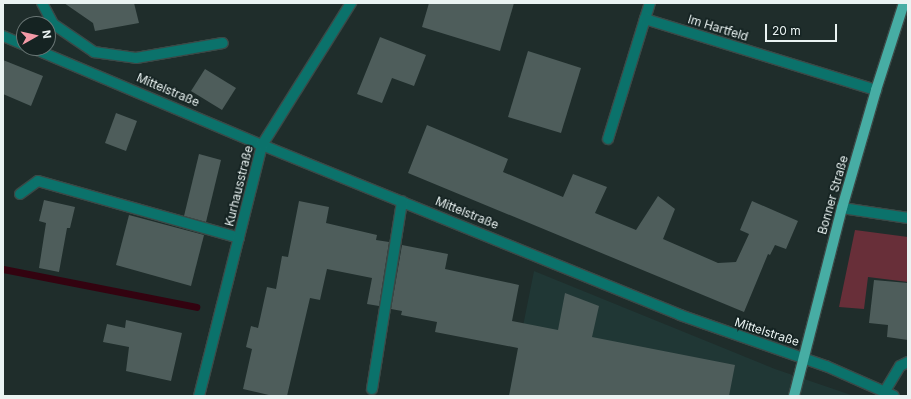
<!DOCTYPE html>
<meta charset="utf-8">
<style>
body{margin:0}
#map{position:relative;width:911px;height:399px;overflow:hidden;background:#1f2d2b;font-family:Inter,sans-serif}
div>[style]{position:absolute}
.built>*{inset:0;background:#203735}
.green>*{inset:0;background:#682f39}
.stream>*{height:7px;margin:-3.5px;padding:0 3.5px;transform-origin:3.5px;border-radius:3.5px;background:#330310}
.building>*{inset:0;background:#4e5d5b}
.roads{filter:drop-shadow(1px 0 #3b4947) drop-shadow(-1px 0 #3b4947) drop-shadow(0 1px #3b4947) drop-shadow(0 -1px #3b4947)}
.minor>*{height:10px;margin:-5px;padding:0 5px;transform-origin:5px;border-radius:5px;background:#0b726b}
.major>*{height:10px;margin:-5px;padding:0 5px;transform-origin:5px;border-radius:5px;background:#47ada4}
span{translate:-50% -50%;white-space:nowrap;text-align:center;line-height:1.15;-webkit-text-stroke:3.5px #152322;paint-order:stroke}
.street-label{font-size:12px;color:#eaf3f2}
.frame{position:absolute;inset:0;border:4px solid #eaf3f2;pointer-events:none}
.north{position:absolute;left:16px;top:16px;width:40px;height:40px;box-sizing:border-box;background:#152322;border:1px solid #6a7675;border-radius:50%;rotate:82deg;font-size:11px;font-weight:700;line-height:16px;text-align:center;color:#eaf3f2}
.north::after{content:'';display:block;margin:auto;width:14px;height:18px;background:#f39aa7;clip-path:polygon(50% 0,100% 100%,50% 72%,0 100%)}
.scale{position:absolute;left:765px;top:24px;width:72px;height:18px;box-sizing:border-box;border:2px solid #eaf3f2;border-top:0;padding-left:5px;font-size:12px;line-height:14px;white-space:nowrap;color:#eaf3f2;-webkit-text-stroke:3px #152322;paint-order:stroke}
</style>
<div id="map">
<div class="built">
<i style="clip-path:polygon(534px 271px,775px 369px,854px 396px,509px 396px)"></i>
</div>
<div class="green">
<i style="clip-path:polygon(855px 230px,908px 237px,908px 282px,868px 277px,864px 309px,839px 307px)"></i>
</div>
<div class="stream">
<i style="left:3px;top:269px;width:197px;rotate:11.1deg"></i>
</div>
<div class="building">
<i style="clip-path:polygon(64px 3px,134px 3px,139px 23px,95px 31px,93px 23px)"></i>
<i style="clip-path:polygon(429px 3px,514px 3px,500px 51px,422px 27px)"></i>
<i style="clip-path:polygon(380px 37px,426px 55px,414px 86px,392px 78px,382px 103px,357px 94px)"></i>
<i style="clip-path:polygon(528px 51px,581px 68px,561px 133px,508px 117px)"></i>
<i style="clip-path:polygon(3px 60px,43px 76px,31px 106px,3px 94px)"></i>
<i style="clip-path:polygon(205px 69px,236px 88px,222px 110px,191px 91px)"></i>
<i style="clip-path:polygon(116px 113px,137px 121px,126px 151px,105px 143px)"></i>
<i style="clip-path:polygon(427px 125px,508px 159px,503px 172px,563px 197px,573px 174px,607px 187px,595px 213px,636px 230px,658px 196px,675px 209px,663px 239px,718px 263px,736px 262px,749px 234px,740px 230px,752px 201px,798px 221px,786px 249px,775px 245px,770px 255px,768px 254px,744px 312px,408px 173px)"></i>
<i style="clip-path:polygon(199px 154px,221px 160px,206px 222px,184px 216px)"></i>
<i style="clip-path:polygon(44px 200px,75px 207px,70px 228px,67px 228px,59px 272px,39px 268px,46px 223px,39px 221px)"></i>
<i style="clip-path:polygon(299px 201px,329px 207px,326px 223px,377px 235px,376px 240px,389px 242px,379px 306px,367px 304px,372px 278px,327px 269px,320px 300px,310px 298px,287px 396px,273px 396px,243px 389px,252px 349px,246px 347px,251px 326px,258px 328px,267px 287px,276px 289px,282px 256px,288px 257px)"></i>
<i style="clip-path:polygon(129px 215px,204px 235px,191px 286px,116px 265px)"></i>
<i style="clip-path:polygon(402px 245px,448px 254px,445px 269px,519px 285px,512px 321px,558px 330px,565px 293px,599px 306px,592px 337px,735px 365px,729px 396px,509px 396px,518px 348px,435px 332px,437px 322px,401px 315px,402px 311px,391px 309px)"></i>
<i style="clip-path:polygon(874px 280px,908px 283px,908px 340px,887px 337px,888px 325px,869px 323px)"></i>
<i style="clip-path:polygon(126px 320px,182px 333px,171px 381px,126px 371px,129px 347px,103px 342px,107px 324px,125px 328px)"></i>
</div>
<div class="roads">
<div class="minor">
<i style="left:42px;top:3px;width:24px;rotate:62deg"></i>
<i style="left:53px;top:24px;width:50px;rotate:34.3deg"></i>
<i style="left:94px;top:52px;width:42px;rotate:8.1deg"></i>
<i style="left:136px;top:58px;width:88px;rotate:-9.8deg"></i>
<i style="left:645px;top:19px;width:17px;rotate:-73deg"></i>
<i style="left:3px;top:36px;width:23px;rotate:23deg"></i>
<i style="left:32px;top:48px;width:250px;rotate:22.9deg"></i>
<i style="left:262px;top:145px;width:451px;rotate:22.1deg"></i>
<i style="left:680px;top:315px;width:155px;rotate:19.3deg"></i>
<i style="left:826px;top:366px;width:74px;rotate:23.8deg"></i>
<i style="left:608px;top:139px;width:126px;rotate:-72.9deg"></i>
<i style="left:645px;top:19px;width:242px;rotate:17.1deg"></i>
<i style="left:20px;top:194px;width:22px;rotate:-36deg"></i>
<i style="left:38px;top:181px;width:209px;rotate:15.8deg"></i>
<i style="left:842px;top:208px;width:67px;rotate:8.6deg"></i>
<i style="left:372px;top:389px;width:190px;rotate:-80.9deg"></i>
<i style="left:885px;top:391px;width:29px;rotate:-59deg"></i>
<i style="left:900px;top:366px;width:9px;rotate:-27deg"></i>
<i style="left:199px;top:396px;width:259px;rotate:-75.9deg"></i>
<i style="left:262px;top:145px;width:168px;rotate:-57.9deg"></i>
</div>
<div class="major">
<i style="left:794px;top:396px;width:194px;rotate:-75.7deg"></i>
<i style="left:842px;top:208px;width:123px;rotate:-73.9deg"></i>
<i style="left:876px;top:90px;width:91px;rotate:-72.2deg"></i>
</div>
</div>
<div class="street-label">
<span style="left:718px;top:28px;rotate:17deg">Im Hartfeld</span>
<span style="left:168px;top:90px;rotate:23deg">Mittelstraße</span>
<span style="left:239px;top:186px;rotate:-76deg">Kurhausstraße</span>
<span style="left:833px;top:195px;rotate:-74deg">Bonner Straße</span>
<span style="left:467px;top:213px;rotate:22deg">Mittelstraße</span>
<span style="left:767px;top:332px;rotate:18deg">Mittelstraße</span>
</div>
<div class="frame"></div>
<div class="north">N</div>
<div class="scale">20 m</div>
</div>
